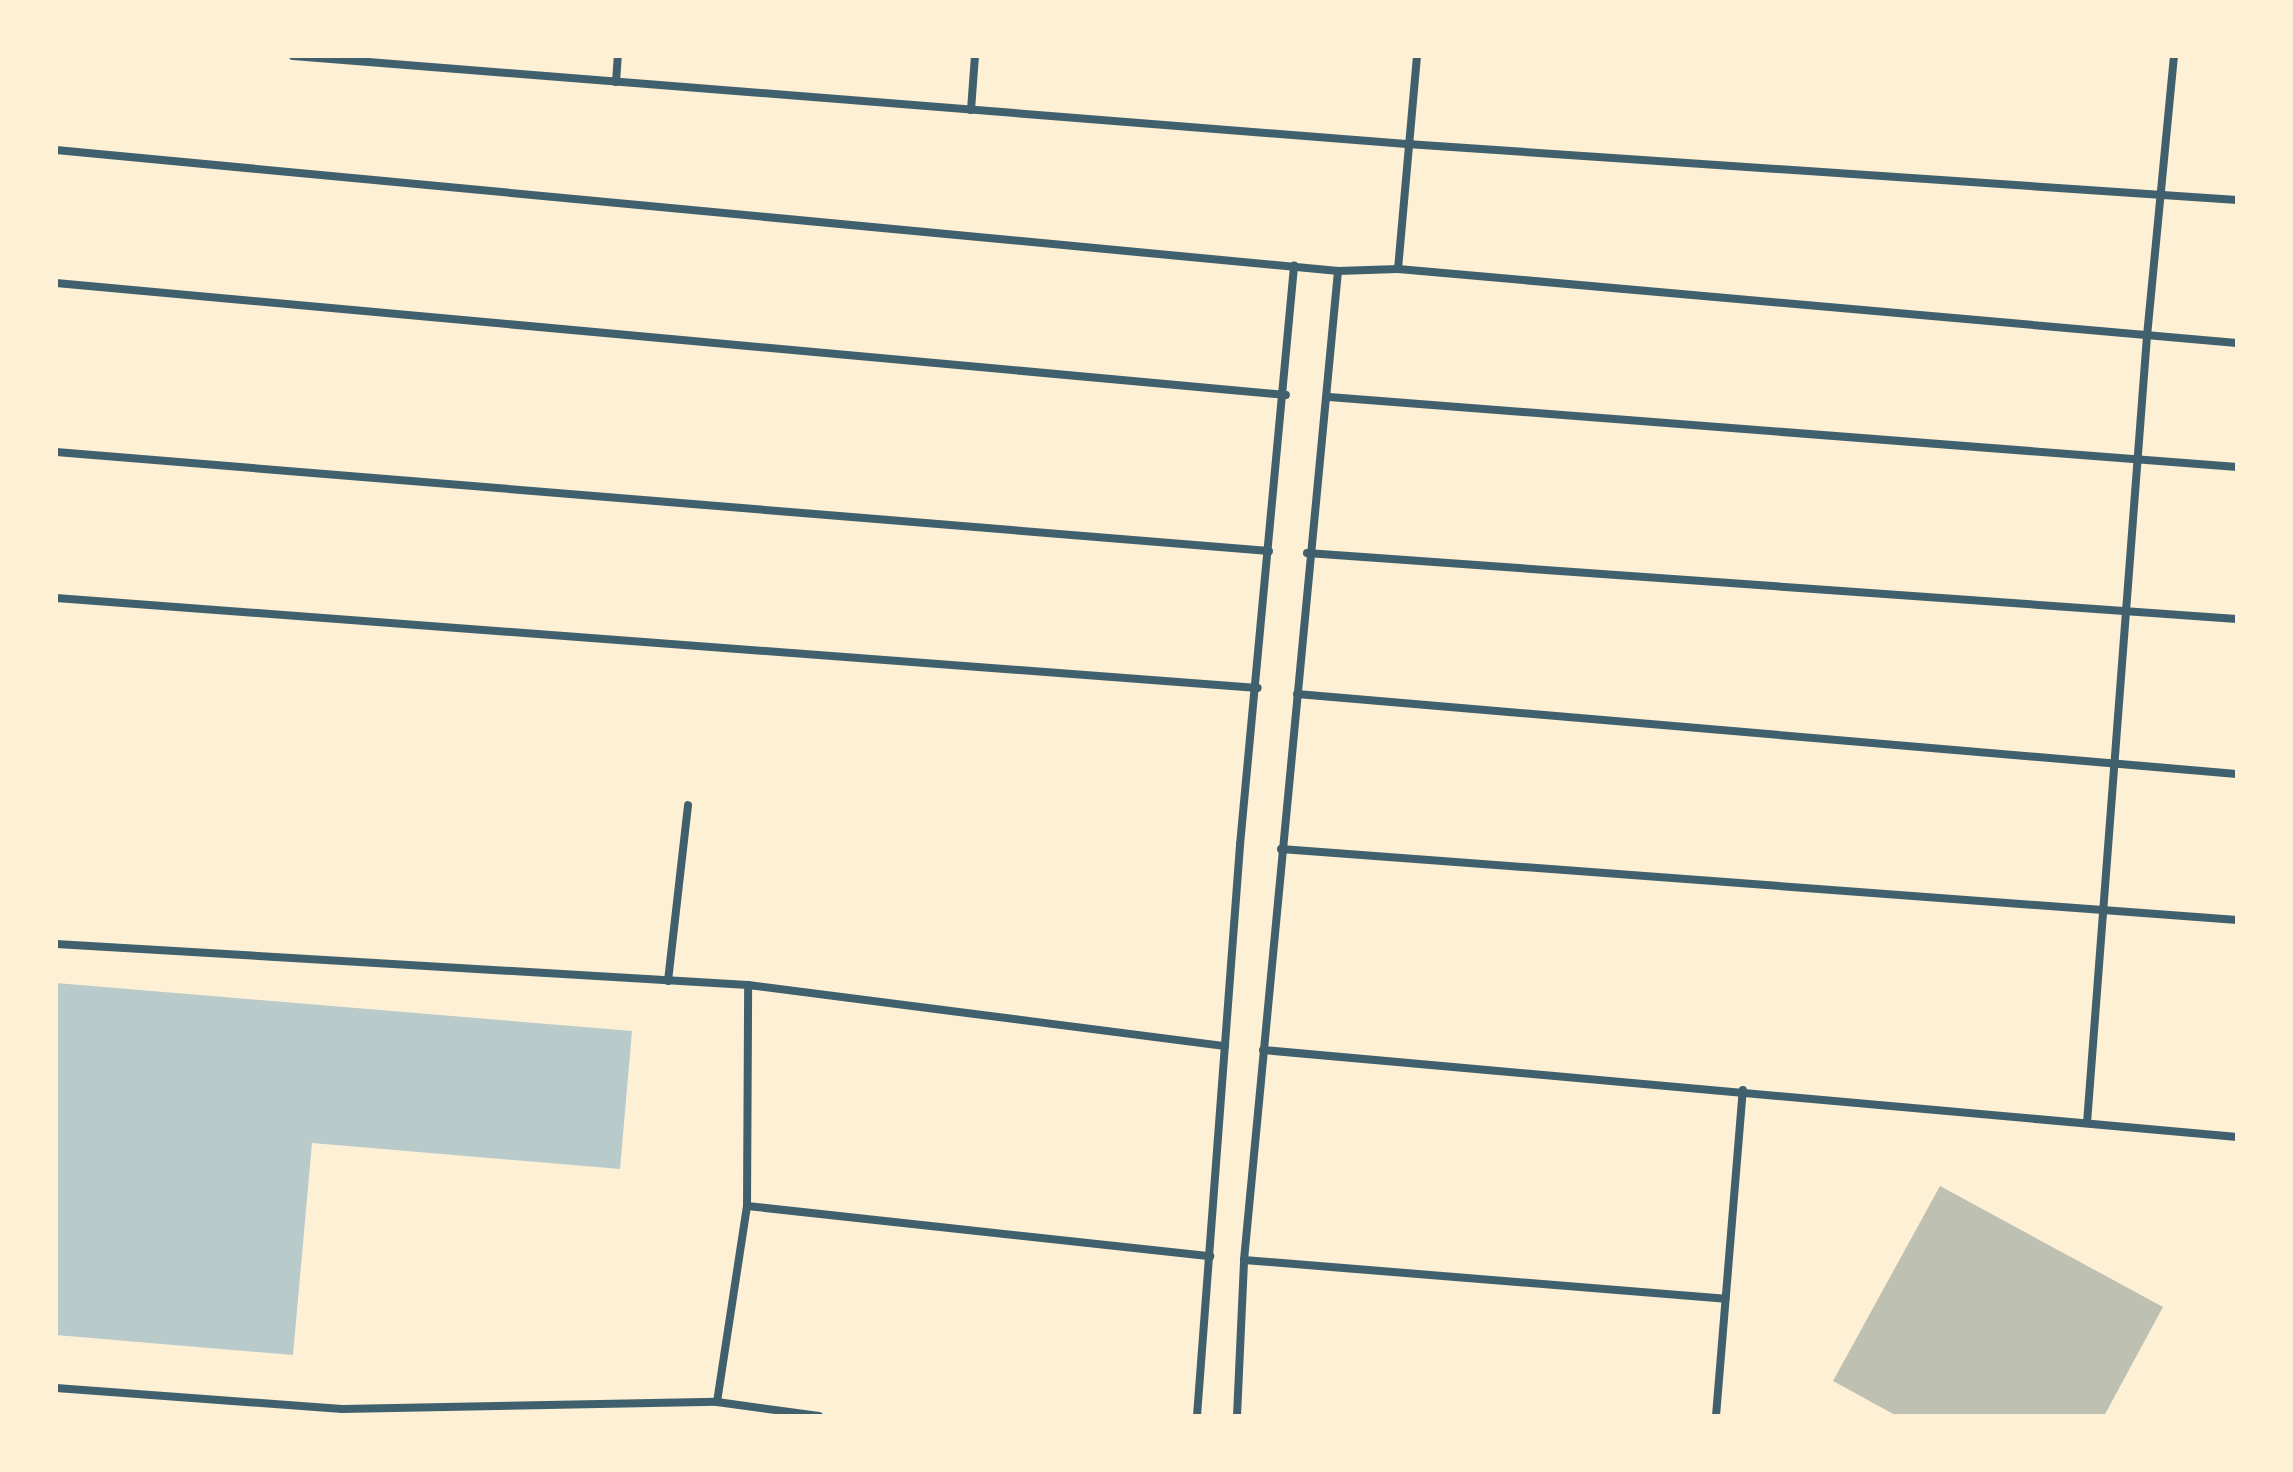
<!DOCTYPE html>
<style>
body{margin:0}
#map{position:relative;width:2293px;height:1472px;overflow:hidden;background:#fdf0d5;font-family:"IBM Plex Sans",sans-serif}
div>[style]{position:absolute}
.green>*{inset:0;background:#b9caca}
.building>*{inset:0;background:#bec0b2}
.minor>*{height:8px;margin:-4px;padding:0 4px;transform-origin:4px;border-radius:4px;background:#3f606c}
span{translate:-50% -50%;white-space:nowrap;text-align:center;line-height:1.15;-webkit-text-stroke:8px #fdf0d5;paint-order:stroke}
.frame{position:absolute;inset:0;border:58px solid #fdf0d5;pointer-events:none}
</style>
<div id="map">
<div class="green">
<i style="clip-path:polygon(56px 983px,632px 1031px,620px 1169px,312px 1143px,293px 1355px,56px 1335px)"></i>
</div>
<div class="building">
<i style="clip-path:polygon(1940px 1186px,2163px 1307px,2104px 1416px,1897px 1416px,1833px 1381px)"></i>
</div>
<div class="minor">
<i style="left:293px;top:56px;width:1117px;rotate:4.52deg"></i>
<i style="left:1407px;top:144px;width:832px;rotate:3.86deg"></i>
<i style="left:616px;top:82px;width:26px;rotate:-86deg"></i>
<i style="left:971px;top:110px;width:54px;rotate:-85.8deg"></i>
<i style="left:56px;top:150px;width:1288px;rotate:5.39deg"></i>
<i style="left:1338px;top:271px;width:60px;rotate:-1.9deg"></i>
<i style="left:1398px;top:269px;width:842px;rotate:5.04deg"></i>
<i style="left:1398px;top:269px;width:214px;rotate:-84.9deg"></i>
<i style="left:56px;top:283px;width:1235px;rotate:5.2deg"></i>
<i style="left:1329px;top:397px;width:911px;rotate:4.41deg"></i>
<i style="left:56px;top:452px;width:1217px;rotate:4.67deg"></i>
<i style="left:1307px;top:553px;width:932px;rotate:4.06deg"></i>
<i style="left:56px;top:598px;width:1205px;rotate:4.28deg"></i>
<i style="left:1297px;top:694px;width:943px;rotate:4.86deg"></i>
<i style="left:1281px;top:849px;width:959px;rotate:4.25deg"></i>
<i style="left:56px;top:944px;width:693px;rotate:3.39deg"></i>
<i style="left:748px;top:985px;width:481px;rotate:7.3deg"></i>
<i style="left:668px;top:981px;width:177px;rotate:-83.5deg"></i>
<i style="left:1263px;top:1050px;width:978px;rotate:5.1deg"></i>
<i style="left:2087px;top:1123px;width:789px;rotate:-85.64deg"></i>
<i style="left:2147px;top:336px;width:281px;rotate:-84.5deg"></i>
<i style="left:747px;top:1206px;width:466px;rotate:6.2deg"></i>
<i style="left:1244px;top:1260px;width:483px;rotate:4.6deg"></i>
<i style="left:56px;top:1388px;width:287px;rotate:4.2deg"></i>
<i style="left:342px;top:1409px;width:375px;rotate:-1.1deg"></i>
<i style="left:717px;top:1402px;width:103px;rotate:7.8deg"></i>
<i style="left:717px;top:1402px;width:198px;rotate:-81.3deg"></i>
<i style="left:747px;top:1206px;width:221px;rotate:-89.7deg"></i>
<i style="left:1197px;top:1416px;width:573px;rotate:-85.69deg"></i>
<i style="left:1240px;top:845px;width:582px;rotate:-84.67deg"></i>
<i style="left:1237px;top:1416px;width:156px;rotate:-87.4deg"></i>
<i style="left:1244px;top:1260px;width:993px;rotate:-84.57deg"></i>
<i style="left:1716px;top:1416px;width:327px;rotate:-85.3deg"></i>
</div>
<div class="frame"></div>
</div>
